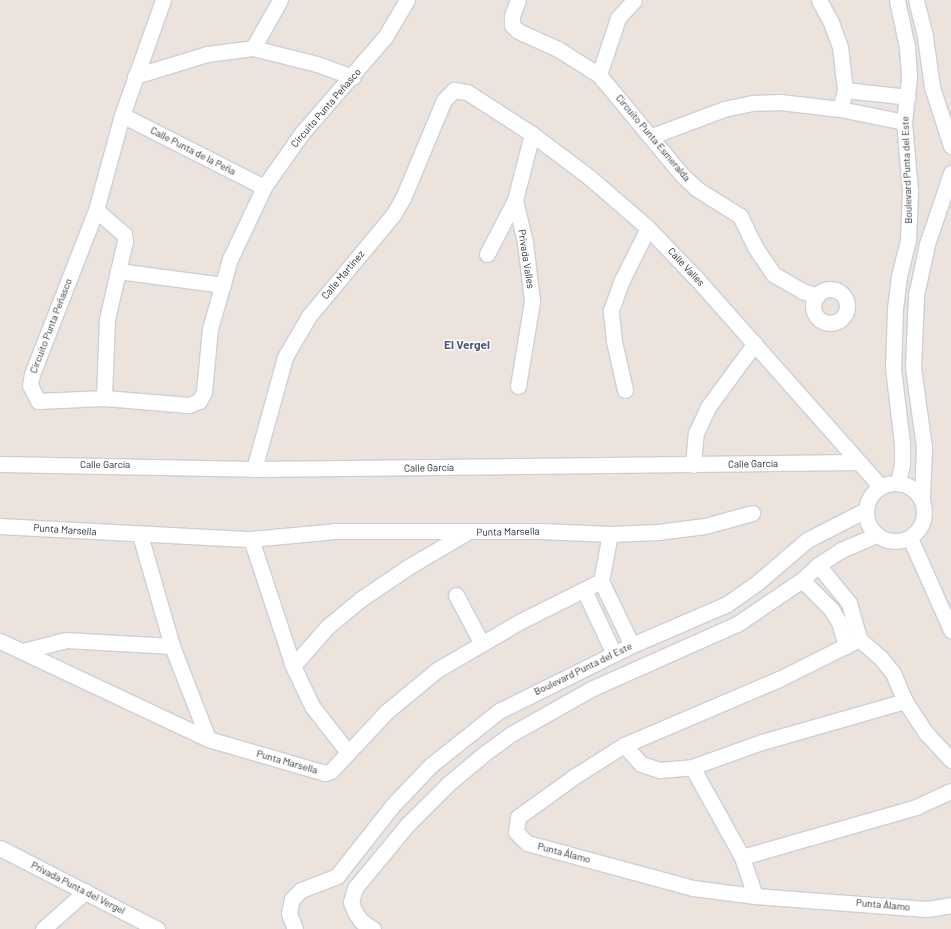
<!DOCTYPE html>
<meta charset="utf-8">
<style>
body{margin:0}
#map{position:relative;width:951px;height:929px;overflow:hidden;background:#ebe3dc;font-family:Barlow,sans-serif}
div>[style]{position:absolute}
.roads{filter:drop-shadow(1px 0 #cbcfda) drop-shadow(-1px 0 #cbcfda) drop-shadow(0 1px #cbcfda) drop-shadow(0 -1px #cbcfda)}
.minor>*{height:15px;margin:-7.5px;padding:0 7.5px;transform-origin:7.5px;border-radius:7.5px;background:#fff}
.minor>.ring{margin:-7.5px;padding:0;box-sizing:content-box;background:none;border:15px solid #fff;border-radius:50%}
span{translate:-50% -50%;white-space:nowrap;text-align:center;line-height:1.15;-webkit-text-stroke:3px #fff;paint-order:stroke}
.street-label{font-size:10px;color:#2a2a2a}
.quarter-label{font-size:12px;color:#4d5877;font-weight:700}
</style>
<div id="map">
<div class="roads">
<div class="minor">
<i style="left:163px;top:0;width:122px;rotate:109.6deg"></i>
<i style="left:122px;top:115px;width:98px;rotate:105.3deg"></i>
<i style="left:96px;top:210px;width:176px;rotate:111.3deg"></i>
<i style="left:32px;top:374px;width:11px;rotate:100deg"></i>
<i style="left:30px;top:385px;width:18px;rotate:63deg"></i>
<i style="left:38px;top:401px;width:66px;rotate:-2.6deg"></i>
<i style="left:104px;top:398px;width:85px;rotate:4.7deg"></i>
<i style="left:189px;top:405px;width:11px;rotate:-22deg"></i>
<i style="left:199px;top:401px;width:10px;rotate:-61deg"></i>
<i style="left:204px;top:392px;width:63px;rotate:-84.6deg"></i>
<i style="left:210px;top:329px;width:73px;rotate:-74.1deg"></i>
<i style="left:230px;top:259px;width:80px;rotate:-64.7deg"></i>
<i style="left:264px;top:187px;width:66px;rotate:-54.9deg"></i>
<i style="left:302px;top:133px;width:127px;rotate:-49.2deg"></i>
<i style="left:385px;top:37px;width:43px;rotate:-59.3deg"></i>
<i style="left:518px;top:0;width:17px;rotate:111deg"></i>
<i style="left:512px;top:16px;width:9px;rotate:90deg"></i>
<i style="left:512px;top:25px;width:8px;rotate:45deg"></i>
<i style="left:518px;top:31px;width:44px;rotate:24.2deg"></i>
<i style="left:558px;top:49px;width:49px;rotate:32.4deg"></i>
<i style="left:599px;top:75px;width:130px;rotate:50.3deg"></i>
<i style="left:682px;top:175px;width:21px;rotate:43deg"></i>
<i style="left:697px;top:189px;width:51px;rotate:32.1deg"></i>
<i style="left:740px;top:216px;width:34px;rotate:64deg"></i>
<i style="left:755px;top:247px;width:32px;rotate:56deg"></i>
<i style="left:773px;top:274px;width:34px;rotate:30deg"></i>
<i style="left:802px;top:291px;width:16px;rotate:18deg"></i>
<i style="left:897px;top:0;width:48px;rotate:78deg"></i>
<i style="left:907px;top:47px;width:31px;rotate:86deg"></i>
<i style="left:909px;top:78px;width:44px;rotate:96.5deg"></i>
<i style="left:904px;top:122px;width:69px;rotate:85deg"></i>
<i style="left:910px;top:191px;width:49px;rotate:92.3deg"></i>
<i style="left:908px;top:240px;width:37px;rotate:104deg"></i>
<i style="left:899px;top:276px;width:33px;rotate:97deg"></i>
<i style="left:895px;top:309px;width:59px;rotate:91.9deg"></i>
<i style="left:893px;top:368px;width:76px;rotate:83.2deg"></i>
<i style="left:902px;top:443px;width:21px;rotate:90deg"></i>
<i style="left:902px;top:464px;width:19px;rotate:102deg"></i>
<i style="left:916px;top:0;width:38px;rotate:76deg"></i>
<i style="left:925px;top:37px;width:50px;rotate:82deg"></i>
<i style="left:932px;top:87px;width:62px;rotate:72.1deg"></i>
<i style="left:253px;top:48px;width:55px;rotate:-60.6deg"></i>
<i style="left:599px;top:75px;width:60px;rotate:-71.6deg"></i>
<i style="left:618px;top:18px;width:24px;rotate:-48deg"></i>
<i style="left:135px;top:76px;width:75px;rotate:-17deg"></i>
<i style="left:207px;top:54px;width:46px;rotate:-7.4deg"></i>
<i style="left:253px;top:48px;width:66px;rotate:14deg"></i>
<i style="left:317px;top:64px;width:38px;rotate:20deg"></i>
<i style="left:845px;top:90px;width:63px;rotate:6.3deg"></i>
<i style="left:840px;top:109px;width:65px;rotate:11.5deg"></i>
<i style="left:122px;top:115px;width:159px;rotate:26.9deg"></i>
<i style="left:652px;top:136px;width:77px;rotate:-20.6deg"></i>
<i style="left:724px;top:109px;width:29px;rotate:-12deg"></i>
<i style="left:752px;top:103px;width:28px;rotate:-2deg"></i>
<i style="left:780px;top:102px;width:60px;rotate:6.7deg"></i>
<i style="left:840px;top:109px;width:20px;rotate:-75deg"></i>
<i style="left:845px;top:90px;width:43px;rotate:-96.6deg"></i>
<i style="left:840px;top:47px;width:27px;rotate:-110deg"></i>
<i style="left:831px;top:22px;width:25px;rotate:-119deg"></i>
<i style="left:96px;top:210px;width:37px;rotate:41deg"></i>
<i style="left:124px;top:234px;width:7px;rotate:82deg"></i>
<i style="left:125px;top:241px;width:80px;rotate:103deg"></i>
<i style="left:107px;top:319px;width:79px;rotate:92.2deg"></i>
<i style="left:487px;top:254px;width:61px;rotate:-62.6deg"></i>
<i style="left:118px;top:271px;width:106px;rotate:7.6deg"></i>
<i class="ring" style="left:813px;top:289px;width:19px;height:19px"></i>
<i style="left:518px;top:386px;width:86px;rotate:-80.6deg"></i>
<i style="left:532px;top:301px;width:59px;rotate:-96.8deg"></i>
<i style="left:525px;top:242px;width:43px;rotate:-103.4deg"></i>
<i style="left:515px;top:200px;width:68px;rotate:-75.6deg"></i>
<i style="left:625px;top:390px;width:50px;rotate:-102.7deg"></i>
<i style="left:614px;top:341px;width:31px;rotate:-96deg"></i>
<i style="left:611px;top:310px;width:32px;rotate:-70deg"></i>
<i style="left:622px;top:280px;width:58px;rotate:-63.4deg"></i>
<i style="left:0;top:464px;width:254px;rotate:1.1deg"></i>
<i style="left:254px;top:469px;width:604px;rotate:-0.66deg"></i>
<i style="left:693px;top:465px;width:32px;rotate:-85deg"></i>
<i style="left:696px;top:433px;width:29px;rotate:-65deg"></i>
<i style="left:708px;top:407px;width:79px;rotate:-53.7deg"></i>
<i style="left:254px;top:469px;width:116px;rotate:-74.5deg"></i>
<i style="left:285px;top:357px;width:48px;rotate:-59.7deg"></i>
<i style="left:309px;top:316px;width:131px;rotate:-50.3deg"></i>
<i style="left:393px;top:215px;width:20px;rotate:-60deg"></i>
<i style="left:403px;top:198px;width:106px;rotate:-67.3deg"></i>
<i style="left:444px;top:100px;width:14px;rotate:-45deg"></i>
<i style="left:454px;top:90px;width:13px;rotate:9deg"></i>
<i style="left:467px;top:92px;width:77px;rotate:32.9deg"></i>
<i style="left:532px;top:134px;width:71px;rotate:37deg"></i>
<i style="left:589px;top:177px;width:78px;rotate:40.8deg"></i>
<i style="left:648px;top:228px;width:69px;rotate:46.2deg"></i>
<i style="left:696px;top:278px;width:279px;rotate:48.5deg"></i>
<i class="ring" style="left:866px;top:483px;width:43px;height:43px"></i>
<i style="left:922px;top:500px;width:53px;rotate:-87.8deg"></i>
<i style="left:924px;top:447px;width:80px;rotate:-97.9deg"></i>
<i style="left:913px;top:368px;width:73px;rotate:-87.6deg"></i>
<i style="left:916px;top:295px;width:52px;rotate:-77.8deg"></i>
<i style="left:927px;top:244px;width:75px;rotate:-71.3deg"></i>
<i style="left:0;top:526px;width:251px;rotate:3deg"></i>
<i style="left:251px;top:539px;width:84px;rotate:-5.4deg"></i>
<i style="left:335px;top:531px;width:205px"></i>
<i style="left:540px;top:531px;width:70px;rotate:2.5deg"></i>
<i style="left:610px;top:534px;width:48px;rotate:100.8deg"></i>
<i style="left:601px;top:581px;width:71px;rotate:64.2deg"></i>
<i style="left:610px;top:534px;width:48px;rotate:-2.4deg"></i>
<i style="left:658px;top:532px;width:47px;rotate:-7.3deg"></i>
<i style="left:705px;top:526px;width:49px;rotate:-15.5deg"></i>
<i style="left:140px;top:535px;width:116px;rotate:73.9deg"></i>
<i style="left:172px;top:646px;width:100px;rotate:68.8deg"></i>
<i style="left:910px;top:538px;width:101px;rotate:66deg"></i>
<i style="left:251px;top:539px;width:134px;rotate:71.7deg"></i>
<i style="left:818px;top:565px;width:49px;rotate:50.8deg"></i>
<i style="left:849px;top:603px;width:37px;rotate:74deg"></i>
<i style="left:802px;top:580px;width:41px;rotate:45deg"></i>
<i style="left:831px;top:609px;width:15px;rotate:58deg"></i>
<i style="left:839px;top:622px;width:25px;rotate:74deg"></i>
<i style="left:584px;top:590px;width:71px;rotate:64.9deg"></i>
<i style="left:456px;top:595px;width:55px;rotate:62deg"></i>
<i style="left:859px;top:639px;width:89px;rotate:153.4deg"></i>
<i style="left:779px;top:679px;width:168px;rotate:156.9deg"></i>
<i style="left:624px;top:745px;width:58px;rotate:147.7deg"></i>
<i style="left:575px;top:776px;width:70px;rotate:144.3deg"></i>
<i style="left:518px;top:817px;width:15px;rotate:98deg"></i>
<i style="left:516px;top:832px;width:16px;rotate:45deg"></i>
<i style="left:527px;top:843px;width:172px;rotate:15.2deg"></i>
<i style="left:693px;top:888px;width:63px;rotate:7.4deg"></i>
<i style="left:755px;top:896px;width:172px;rotate:4.3deg"></i>
<i style="left:927px;top:909px;width:24px;rotate:-9deg"></i>
<i style="left:859px;top:639px;width:28px;rotate:41deg"></i>
<i style="left:880px;top:657px;width:21px;rotate:51deg"></i>
<i style="left:893px;top:673px;width:30px;rotate:67deg"></i>
<i style="left:905px;top:701px;width:38px;rotate:57deg"></i>
<i style="left:926px;top:733px;width:37px;rotate:47deg"></i>
<i style="left:0;top:641px;width:230px;rotate:25.2deg"></i>
<i style="left:208px;top:739px;width:122px;rotate:16.2deg"></i>
<i style="left:325px;top:773px;width:6px;rotate:-18deg"></i>
<i style="left:331px;top:771px;width:81px;rotate:-47deg"></i>
<i style="left:386px;top:712px;width:66px;rotate:-39.5deg"></i>
<i style="left:437px;top:670px;width:97px;rotate:-30.3deg"></i>
<i style="left:521px;top:621px;width:89px;rotate:-26.6deg"></i>
<i style="left:23px;top:651px;width:44px;rotate:-14.3deg"></i>
<i style="left:66px;top:640px;width:106px;rotate:3.2deg"></i>
<i style="left:624px;top:745px;width:25px;rotate:48deg"></i>
<i style="left:641px;top:764px;width:20px;rotate:18deg"></i>
<i style="left:660px;top:770px;width:32px;rotate:-5deg"></i>
<i style="left:692px;top:767px;width:103px;rotate:60.9deg"></i>
<i style="left:742px;top:857px;width:41px;rotate:71.6deg"></i>
<i style="left:347px;top:751px;width:57px;rotate:-127.9deg"></i>
<i style="left:312px;top:706px;width:44px;rotate:-115.4deg"></i>
<i style="left:293px;top:666px;width:52px;rotate:-48.9deg"></i>
<i style="left:327px;top:627px;width:44px;rotate:-39.5deg"></i>
<i style="left:361px;top:599px;width:57px;rotate:-34.2deg"></i>
<i style="left:408px;top:567px;width:67px;rotate:-30.4deg"></i>
<i style="left:692px;top:767px;width:74px;rotate:-19.7deg"></i>
<i style="left:762px;top:742px;width:149px;rotate:-16deg"></i>
<i style="left:0;top:848px;width:177px;rotate:27.3deg"></i>
<i style="left:742px;top:857px;width:181px;rotate:-16deg"></i>
<i style="left:916px;top:807px;width:38px;rotate:-25deg"></i>
<i style="left:43px;top:929px;width:57px;rotate:-41.5deg"></i>
<i style="left:295px;top:929px;width:17px;rotate:-111deg"></i>
<i style="left:289px;top:913px;width:14px;rotate:-78deg"></i>
<i style="left:292px;top:899px;width:13px;rotate:-45deg"></i>
<i style="left:301px;top:890px;width:39px;rotate:-21deg"></i>
<i style="left:337px;top:876px;width:89px;rotate:-51.8deg"></i>
<i style="left:392px;top:806px;width:57px;rotate:-46.4deg"></i>
<i style="left:431px;top:765px;width:87px;rotate:-38.5deg"></i>
<i style="left:499px;top:711px;width:148px;rotate:-26.4deg"></i>
<i style="left:632px;top:645px;width:103px;rotate:-23.3deg"></i>
<i style="left:727px;top:604px;width:38px;rotate:-35deg"></i>
<i style="left:758px;top:582px;width:65px;rotate:-40.6deg"></i>
<i style="left:807px;top:540px;width:66px;rotate:-27deg"></i>
<i style="left:373px;top:929px;width:14px;rotate:-146deg"></i>
<i style="left:361px;top:921px;width:11px;rotate:-124deg"></i>
<i style="left:355px;top:912px;width:11px;rotate:-112deg"></i>
<i style="left:351px;top:902px;width:15px;rotate:-74deg"></i>
<i style="left:355px;top:888px;width:83px;rotate:-50.4deg"></i>
<i style="left:408px;top:824px;width:57px;rotate:-45deg"></i>
<i style="left:448px;top:784px;width:48px;rotate:-40deg"></i>
<i style="left:485px;top:753px;width:34px;rotate:-36deg"></i>
<i style="left:513px;top:733px;width:92px;rotate:-29.4deg"></i>
<i style="left:593px;top:688px;width:158px;rotate:-24deg"></i>
<i style="left:737px;top:624px;width:78px;rotate:-34.1deg"></i>
<i style="left:802px;top:580px;width:22px;rotate:-43deg"></i>
<i style="left:818px;top:565px;width:27px;rotate:-33deg"></i>
<i style="left:841px;top:550px;width:38px;rotate:-23deg"></i>
</div>
</div>
<div class="street-label">
<span style="left:326px;top:108px;rotate:-49deg">Circuito Punta Peñasco</span>
<span style="left:653px;top:138px;rotate:50deg">Circuito Punta Esmeralda</span>
<span style="left:193px;top:151px;rotate:27deg">Calle Punta de la Peña</span>
<span style="left:907px;top:170px;rotate:-92deg">Boulevard Punta del Este</span>
<span style="left:526px;top:259px;rotate:81deg">Privada Valles</span>
<span style="left:686px;top:267px;rotate:47deg">Calle Valles</span>
<span style="left:343px;top:275px;rotate:-50deg">Calle Martínez</span>
<span style="left:51px;top:326px;rotate:-69deg">Circuito Punta Peñasco</span>
<span style="left:753px;top:464px;rotate:-1deg">Calle García</span>
<span style="left:105px;top:465px">Calle García</span>
<span style="left:429px;top:468px;rotate:-1deg">Calle García</span>
<span style="left:65px;top:530px;rotate:4deg">Punta Marsella</span>
<span style="left:508px;top:532px;rotate:-1deg">Punta Marsella</span>
<span style="left:583px;top:669px;rotate:-26deg">Boulevard Punta del Este</span>
<span style="left:287px;top:762px;rotate:16deg">Punta Marsella</span>
<span style="left:564px;top:853px;rotate:15deg">Punta Álamo</span>
<span style="left:78px;top:888px;rotate:27deg">Privada Punta del Vergel</span>
<span style="left:883px;top:905px;rotate:5deg">Punta Álamo</span>
</div>
<div class="quarter-label">
<span style="left:467px;top:345px">El Vergel</span>
</div>
</div>
